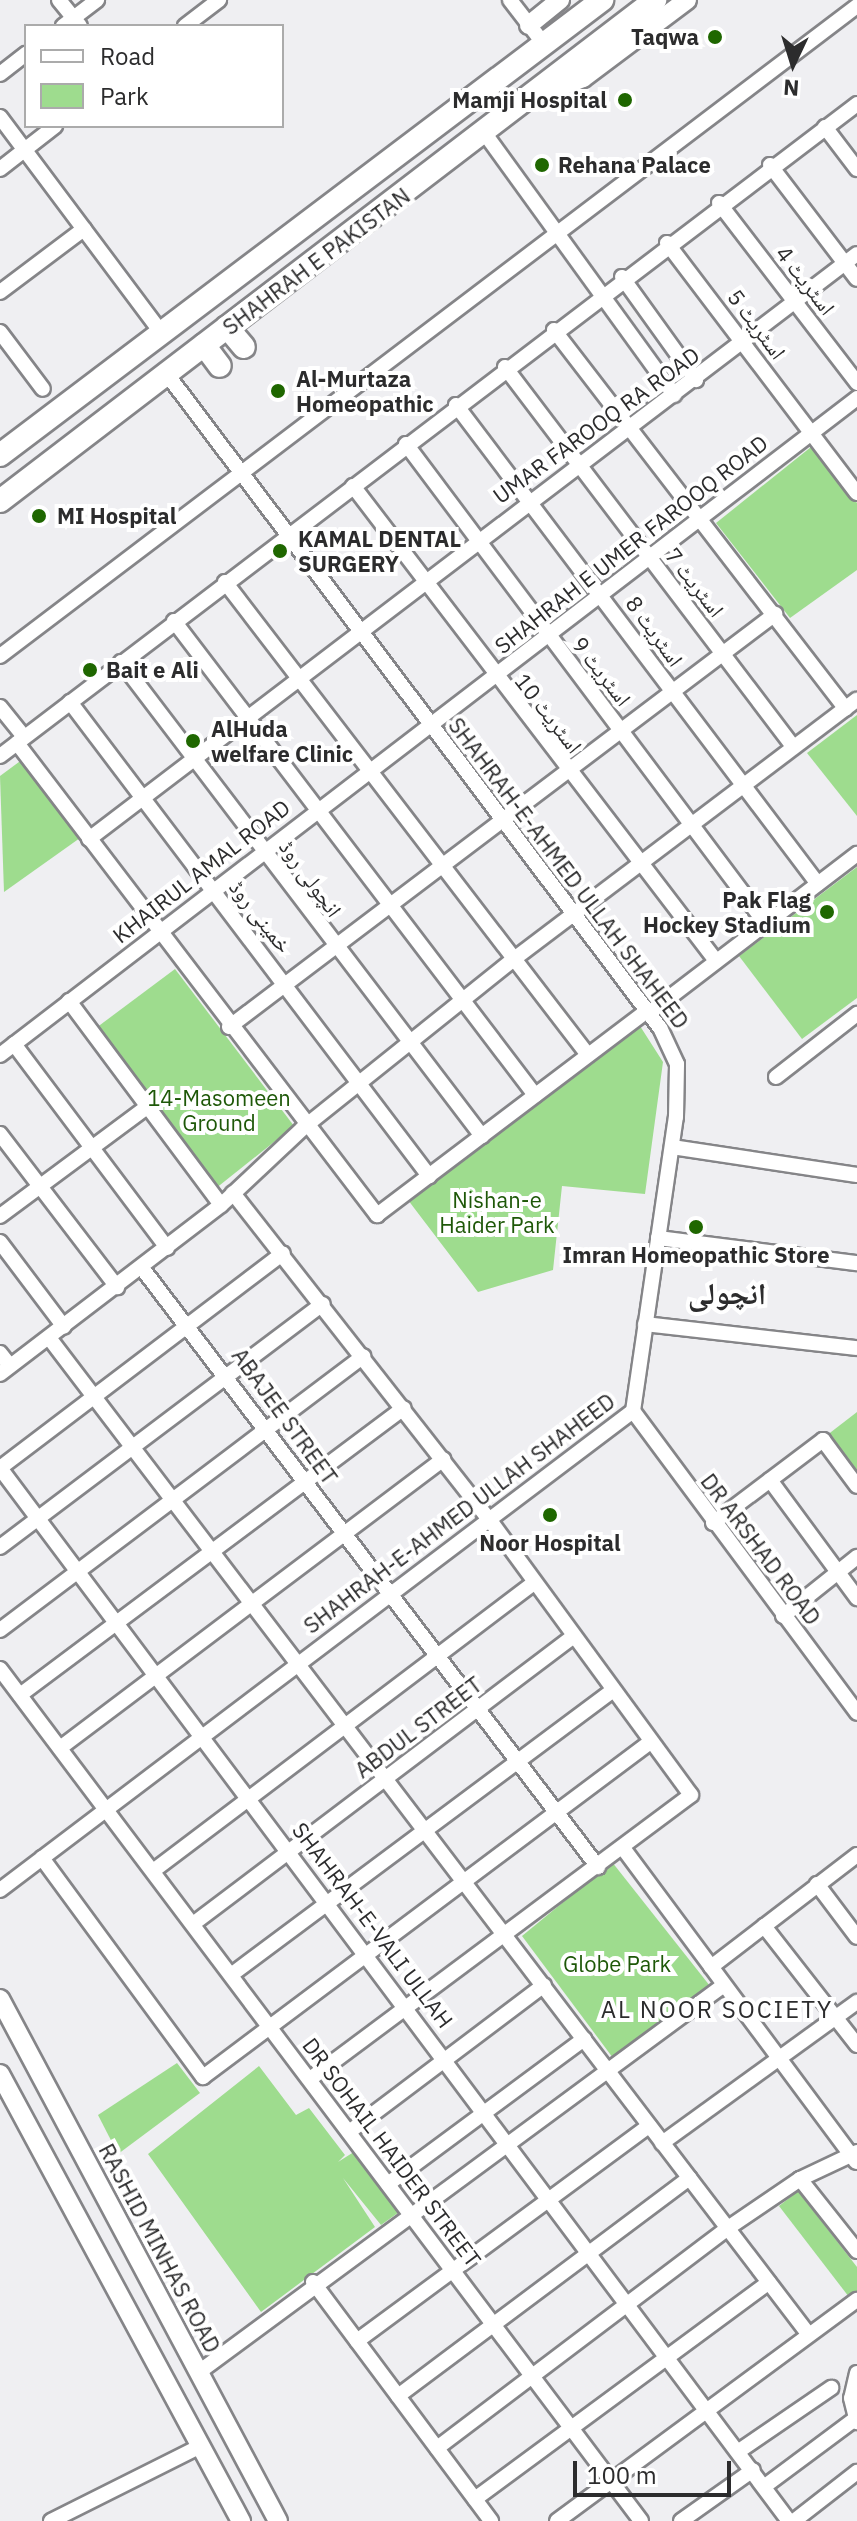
<!DOCTYPE html>
<meta charset="utf-8">
<style>
body{margin:0}
#map{position:relative;width:857px;height:2521px;overflow:hidden;background:#efeff2;font-family:"IBM Plex Sans","Noto Naskh Arabic",sans-serif}
div>[style]{position:absolute}
.green>*{inset:0;background:#9edc8e}
.roads{filter:drop-shadow(2px 0 #858588) drop-shadow(-2px 0 #858588) drop-shadow(0 2px #858588) drop-shadow(0 -2px #858588)}
.minor>*{height:14px;margin:-7px;padding:0 7px;transform-origin:7px;border-radius:7px;background:#fff}
.major>*{height:18px;margin:-9px;padding:0 9px;transform-origin:9px;border-radius:9px;background:#fff}
.highway>*{height:22px;margin:-11px;padding:0 11px;transform-origin:11px;border-radius:11px;background:#fff}
.dots>*{width:22px;height:22px;translate:-50% -50%;box-sizing:border-box;border:4px solid #fff;border-radius:50%}
span{translate:-50% -50%;white-space:nowrap;text-align:center;line-height:1.15;-webkit-text-stroke:8px #fff;paint-order:stroke}
.poi-label{font-size:22px;color:#2c2c2d;font-weight:700}
.right{translate:-100% -50%;text-align:right}
.left{translate:0 -50%;text-align:left}
.street-label{font-size:22px;color:#2c2c2d}
.park-label{font-size:22px;color:#1e5808}
.neighbourhood-label{font-size:24px;color:#2c2c2d;letter-spacing:2px}
.district-label{font-size:30px;color:#2c2c2d;font-weight:700}
.legend{position:absolute;left:24px;top:24px;width:260px;height:104px;box-sizing:border-box;background:#fff;border:2px solid #ababab;margin:0;padding:10px 14px;list-style:none;font-size:24px;color:#2c2c2d}
.legend li{display:flex;align-items:center;gap:16px;height:40px}
.legend b{width:40px;border:2px solid #ababab}
.north{position:absolute;left:753px;top:24px;width:80px;height:80px;-webkit-text-stroke:6px #fff;paint-order:stroke;rotate:184deg;font-size:22px;font-weight:700;line-height:32px;text-align:center;color:#2c2c2d}
.north::after{content:'';display:block;margin:auto;width:28px;height:36px;background:#2c2c2d;clip-path:polygon(50% 0,100% 100%,50% 72%,0 100%)}
.scale{position:absolute;left:573px;top:2461px;width:158px;height:36px;box-sizing:border-box;border:4px solid #2c2c2d;border-top:0;padding-left:10px;font-size:24px;line-height:28px;white-space:nowrap;color:#2c2c2d;-webkit-text-stroke:6px #fff;paint-order:stroke}
</style>
<div id="map">
<div class="green">
<i style="clip-path:polygon(811px 447px,857px 503px,857px 570px,790px 618px,716px 523px)"></i>
<i style="clip-path:polygon(857px 715px,857px 816px,807px 753px)"></i>
<i style="clip-path:polygon(23px 759px,80px 838px,4px 892px,0 776px)"></i>
<i style="clip-path:polygon(857px 867px,857px 998px,802px 1039px,739px 956px)"></i>
<i style="clip-path:polygon(175px 969px,294px 1126px,215px 1189px,96px 1028px)"></i>
<i style="clip-path:polygon(640px 1026px,663px 1062px,645px 1194px,562px 1186px,553px 1270px,478px 1292px,408px 1200px)"></i>
<i style="clip-path:polygon(857px 1412px,857px 1485px,822px 1439px)"></i>
<i style="clip-path:polygon(612px 1862px,710px 1986px,613px 2058px,522px 1936px)"></i>
<i style="clip-path:polygon(177px 2063px,200px 2093px,118px 2154px,98px 2115px)"></i>
<i style="clip-path:polygon(259px 2066px,296px 2115px,309px 2108px,345px 2155px,338px 2162px,357px 2150px,402px 2210px,381px 2225px,343px 2178px,375px 2227px,261px 2312px,148px 2154px)"></i>
<i style="clip-path:polygon(798px 2191px,857px 2267px,857px 2291px,849px 2297px,779px 2206px)"></i>
</div>
<div class="roads">
<div class="minor">
<i style="left:59px;top:0;width:33px;rotate:51deg"></i>
<i style="left:510px;top:0;width:56px;rotate:52.3deg"></i>
<i style="left:63px;top:26px;width:43px;rotate:-37.4deg"></i>
<i style="left:185px;top:26px;width:43px;rotate:-37.4deg"></i>
<i style="left:0;top:74px;width:33px;rotate:-38deg"></i>
<i style="left:0;top:117px;width:272px;rotate:53.2deg"></i>
<i style="left:825px;top:127px;width:53px;rotate:52.7deg"></i>
<i style="left:486px;top:135px;width:321px;rotate:54.1deg"></i>
<i style="left:770px;top:165px;width:143px;rotate:52.7deg"></i>
<i style="left:0;top:169px;width:70px;rotate:-38deg"></i>
<i style="left:719px;top:203px;width:227px;rotate:52.5deg"></i>
<i style="left:667px;top:243px;width:314px;rotate:52.8deg"></i>
<i style="left:622px;top:277px;width:127px;rotate:54.3deg"></i>
<i style="left:0;top:292px;width:105px;rotate:-36.9deg"></i>
<i style="left:554px;top:330px;width:478px;rotate:52.4deg"></i>
<i style="left:0;top:332px;width:71px;rotate:53deg"></i>
<i style="left:505px;top:367px;width:477px;rotate:52.8deg"></i>
<i style="left:456px;top:405px;width:600px;rotate:52.92deg"></i>
<i style="left:406px;top:444px;width:600px;rotate:53.13deg"></i>
<i style="left:353px;top:486px;width:598px;rotate:52.61deg"></i>
<i style="left:225px;top:582px;width:596px;rotate:52.5deg"></i>
<i style="left:174px;top:621px;width:596px;rotate:52.71deg"></i>
<i style="left:0;top:656px;width:1076px;rotate:-37.18deg"></i>
<i style="left:121px;top:662px;width:596px;rotate:52.71deg"></i>
<i style="left:70px;top:702px;width:595px;rotate:52.86deg"></i>
<i style="left:0;top:707px;width:38px;rotate:51deg"></i>
<i style="left:17px;top:743px;width:594px;rotate:52.67deg"></i>
<i style="left:377px;top:1215px;width:340px;rotate:-37.1deg"></i>
<i style="left:0;top:756px;width:1077px;rotate:-37.26deg"></i>
<i style="left:89px;top:839px;width:965px;rotate:-37.3deg"></i>
<i style="left:69px;top:1001px;width:254px;rotate:53.3deg"></i>
<i style="left:649px;top:1013px;width:262px;rotate:-37.4deg"></i>
<i style="left:229px;top:1027px;width:685px;rotate:-37.1deg"></i>
<i style="left:14px;top:1044px;width:255px;rotate:53.1deg"></i>
<i style="left:0;top:1055px;width:1080px;rotate:-37.47deg"></i>
<i style="left:776px;top:1077px;width:103px;rotate:-37.9deg"></i>
<i style="left:0;top:1134px;width:193px;rotate:52.6deg"></i>
<i style="left:672px;top:1147px;width:187px;rotate:8.6deg"></i>
<i style="left:233px;top:1193px;width:415px;rotate:51.9deg"></i>
<i style="left:489px;top:1519px;width:342px;rotate:53.8deg"></i>
<i style="left:691px;top:1795px;width:475px;rotate:143.3deg"></i>
<i style="left:0;top:1216px;width:179px;rotate:-36.6deg"></i>
<i style="left:658px;top:1238px;width:201px;rotate:7.2deg"></i>
<i style="left:0;top:1242px;width:106px;rotate:53deg"></i>
<i style="left:142px;top:1268px;width:753px;rotate:52.72deg"></i>
<i style="left:645px;top:1324px;width:213px;rotate:6.5deg"></i>
<i style="left:50px;top:1339px;width:1252px;rotate:52.69deg"></i>
<i style="left:0;top:1353px;width:16px;rotate:52deg"></i>
<i style="left:0;top:1374px;width:278px;rotate:-37.4deg"></i>
<i style="left:221px;top:1205px;width:112px;rotate:-43.2deg"></i>
<i style="left:303px;top:1128px;width:270px;rotate:-38.7deg"></i>
<i style="left:514px;top:959px;width:430px;rotate:-37.1deg"></i>
<i style="left:633px;top:1411px;width:376px;rotate:53.4deg"></i>
<i style="left:0;top:1468px;width:1316px;rotate:53.16deg"></i>
<i style="left:0;top:1468px;width:355px;rotate:-37.2deg"></i>
<i style="left:770px;top:1480px;width:147px;rotate:53.6deg"></i>
<i style="left:713px;top:1523px;width:138px;rotate:-37deg"></i>
<i style="left:823px;top:1440px;width:57px;rotate:53.5deg"></i>
<i style="left:0;top:1547px;width:404px;rotate:-37deg"></i>
<i style="left:783px;top:1616px;width:95px;rotate:-38.6deg"></i>
<i style="left:0;top:1630px;width:455px;rotate:-37deg"></i>
<i style="left:0;top:1669px;width:1066px;rotate:53.04deg"></i>
<i style="left:20px;top:1695px;width:479px;rotate:-36.8deg"></i>
<i style="left:60px;top:1748px;width:480px;rotate:-37deg"></i>
<i style="left:623px;top:1848px;width:391px;rotate:53.4deg"></i>
<i style="left:42px;top:1858px;width:272px;rotate:53.7deg"></i>
<i style="left:203px;top:2077px;width:557px;rotate:-36.83deg"></i>
<i style="left:153px;top:1871px;width:478px;rotate:-37.1deg"></i>
<i style="left:817px;top:1884px;width:66px;rotate:53deg"></i>
<i style="left:0;top:1890px;width:794px;rotate:-37.12deg"></i>
<i style="left:633px;top:1411px;width:297px;rotate:-81.7deg"></i>
<i style="left:676px;top:1117px;width:53px;rotate:-88.9deg"></i>
<i style="left:677px;top:1064px;width:40px;rotate:-115deg"></i>
<i style="left:660px;top:1028px;width:820px;rotate:-127.02deg"></i>
<i style="left:193px;top:1924px;width:476px;rotate:-37.1deg"></i>
<i style="left:764px;top:1926px;width:151px;rotate:52deg"></i>
<i style="left:711px;top:1967px;width:184px;rotate:-37.5deg"></i>
<i style="left:231px;top:1975px;width:475px;rotate:-36.7deg"></i>
<i style="left:349px;top:2132px;width:244px;rotate:-37deg"></i>
<i style="left:662px;top:2143px;width:241px;rotate:-35.9deg"></i>
<i style="left:800px;top:2179px;width:92px;rotate:51.6deg"></i>
<i style="left:388px;top:2184px;width:244px;rotate:-36.5deg"></i>
<i style="left:313px;top:2282px;width:298px;rotate:53.3deg"></i>
<i style="left:357px;top:2341px;width:363px;rotate:-36.4deg"></i>
<i style="left:199px;top:2372px;width:652px;rotate:-36.4deg"></i>
<i style="left:857px;top:2373px;width:26px;rotate:103deg"></i>
<i style="left:851px;top:2398px;width:25px;rotate:76deg"></i>
<i style="left:398px;top:2396px;width:364px;rotate:-36.8deg"></i>
<i style="left:437px;top:2448px;width:365px;rotate:-37.1deg"></i>
<i style="left:728px;top:2228px;width:87px;rotate:-34.2deg"></i>
<i style="left:800px;top:2179px;width:63px;rotate:-25.3deg"></i>
<i style="left:739px;top:2451px;width:112px;rotate:-34.4deg"></i>
<i style="left:765px;top:2486px;width:112px;rotate:-36.7deg"></i>
<i style="left:475px;top:2499px;width:365px;rotate:-36.4deg"></i>
<i style="left:51px;top:2521px;width:168px;rotate:-26.6deg"></i>
<i style="left:557px;top:2521px;width:373px;rotate:-36.4deg"></i>
<i style="left:681px;top:2521px;width:88px;rotate:-35.3deg"></i>
<i style="left:794px;top:2521px;width:80px;rotate:-37.9deg"></i>
</div>
<div class="major">
<i style="left:529px;top:25px;width:40px;rotate:-39deg"></i>
<i style="left:538px;top:95px;width:48px;rotate:-20.7deg"></i>
<i style="left:583px;top:78px;width:130px;rotate:-36.9deg"></i>
<i style="left:0;top:1999px;width:591px;rotate:61.96deg"></i>
<i style="left:0;top:2074px;width:508px;rotate:61.67deg"></i>
</div>
<div class="highway">
<i style="left:227px;top:327px;width:26px;rotate:50deg"></i>
<i style="left:204px;top:345px;width:26px;rotate:53deg"></i>
<i style="left:0;top:455px;width:755px;rotate:-37.08deg"></i>
<i style="left:0;top:501px;width:825px;rotate:-37.41deg"></i>
</div>
</div>
<div class="dots">
<i style="left:715px;top:37px;background:#1f6700"></i>
<i style="left:625px;top:100px;background:#1f6700"></i>
<i style="left:542px;top:165px;background:#1f6700"></i>
<i style="left:278px;top:391px;background:#1f6700"></i>
<i style="left:39px;top:516px;background:#1f6700"></i>
<i style="left:280px;top:551px;background:#1f6700"></i>
<i style="left:90px;top:670px;background:#1f6700"></i>
<i style="left:193px;top:741px;background:#1f6700"></i>
<i style="left:827px;top:912px;background:#1f6700"></i>
<i style="left:696px;top:1227px;background:#1f6700"></i>
<i style="left:550px;top:1515px;background:#1f6700"></i>
</div>
<div class="poi-label">
<span class="right" style="left:699px;top:37px">Taqwa</span>
<span class="right" style="left:607px;top:100px">Mamji Hospital</span>
<span class="left" style="left:558px;top:165px">Rehana Palace</span>
<span class="left" style="left:296px;top:391px">Al-Murtaza<br>Homeopathic</span>
<span class="left" style="left:57px;top:516px">MI Hospital</span>
<span class="left" style="left:298px;top:551px">KAMAL DENTAL<br>SURGERY</span>
<span class="left" style="left:106px;top:670px">Bait e Ali</span>
<span class="left" style="left:211px;top:741px">AlHuda<br>welfare Clinic</span>
<span class="right" style="left:811px;top:912px">Pak Flag<br>Hockey Stadium</span>
<span style="left:696px;top:1255px">Imran Homeopathic Store</span>
<span style="left:550px;top:1543px">Noor Hospital</span>
</div>
<div class="street-label">
<span style="left:316px;top:261px;rotate:-37deg">SHAHRAH E PAKISTAN</span>
<span style="left:806px;top:280px;rotate:52deg">اسٹریٹ 4</span>
<span style="left:757px;top:324px;rotate:53deg">اسٹریٹ 5</span>
<span style="left:596px;top:425px;rotate:-36deg">UMAR FAROOQ RA ROAD</span>
<span style="left:631px;top:544px;rotate:-38deg">SHAHRAH E UMER FAROOQ ROAD</span>
<span style="left:695px;top:582px;rotate:52deg">اسٹریٹ 7</span>
<span style="left:655px;top:631px;rotate:54deg">اسٹریٹ 8</span>
<span style="left:602px;top:671px;rotate:52deg">اسٹریٹ 9</span>
<span style="left:549px;top:713px;rotate:52deg">اسٹریٹ 10</span>
<span style="left:201px;top:871px;rotate:-38deg">KHAIRUL AMAL ROAD</span>
<span style="left:569px;top:873px;rotate:53deg">SHAHRAH-E-AHMED ULLAH SHAHEED</span>
<span style="left:311px;top:878px;rotate:54deg">انچولی روڈ</span>
<span style="left:261px;top:916px;rotate:52deg">خمینی روڈ</span>
<span style="left:285px;top:1416px;rotate:54deg">ABAJEE STREET</span>
<span style="left:459px;top:1513px;rotate:-37deg">SHAHRAH-E-AHMED ULLAH SHAHEED</span>
<span style="left:761px;top:1549px;rotate:53deg">DR ARSHAD ROAD</span>
<span style="left:418px;top:1727px;rotate:-37deg">ABDUL STREET</span>
<span style="left:373px;top:1925px;rotate:53deg">SHAHRAH-E-VALI ULLAH</span>
<span style="left:392px;top:2152px;rotate:53deg">DR SOHAIL HAIDER STREET</span>
<span style="left:160px;top:2248px;rotate:62deg">RASHID MINHAS ROAD</span>
</div>
<div class="park-label">
<span style="left:219px;top:1110px">14-Masomeen<br>Ground</span>
<span style="left:497px;top:1212px">Nishan-e<br>Haider Park</span>
<span style="left:617px;top:1964px">Globe Park</span>
</div>
<div class="neighbourhood-label">
<span style="left:717px;top:2010px">AL NOOR SOCIETY</span>
</div>
<div class="district-label">
<span style="left:727px;top:1293px">انچولی</span>
</div>
<ul class="legend">
<li><b style="height:10px;background:#fff"></b>Road</li>
<li><b style="height:22px;background:#9edc8e"></b>Park</li>
</ul>
<div class="north">N</div>
<div class="scale">100 m</div>
</div>
